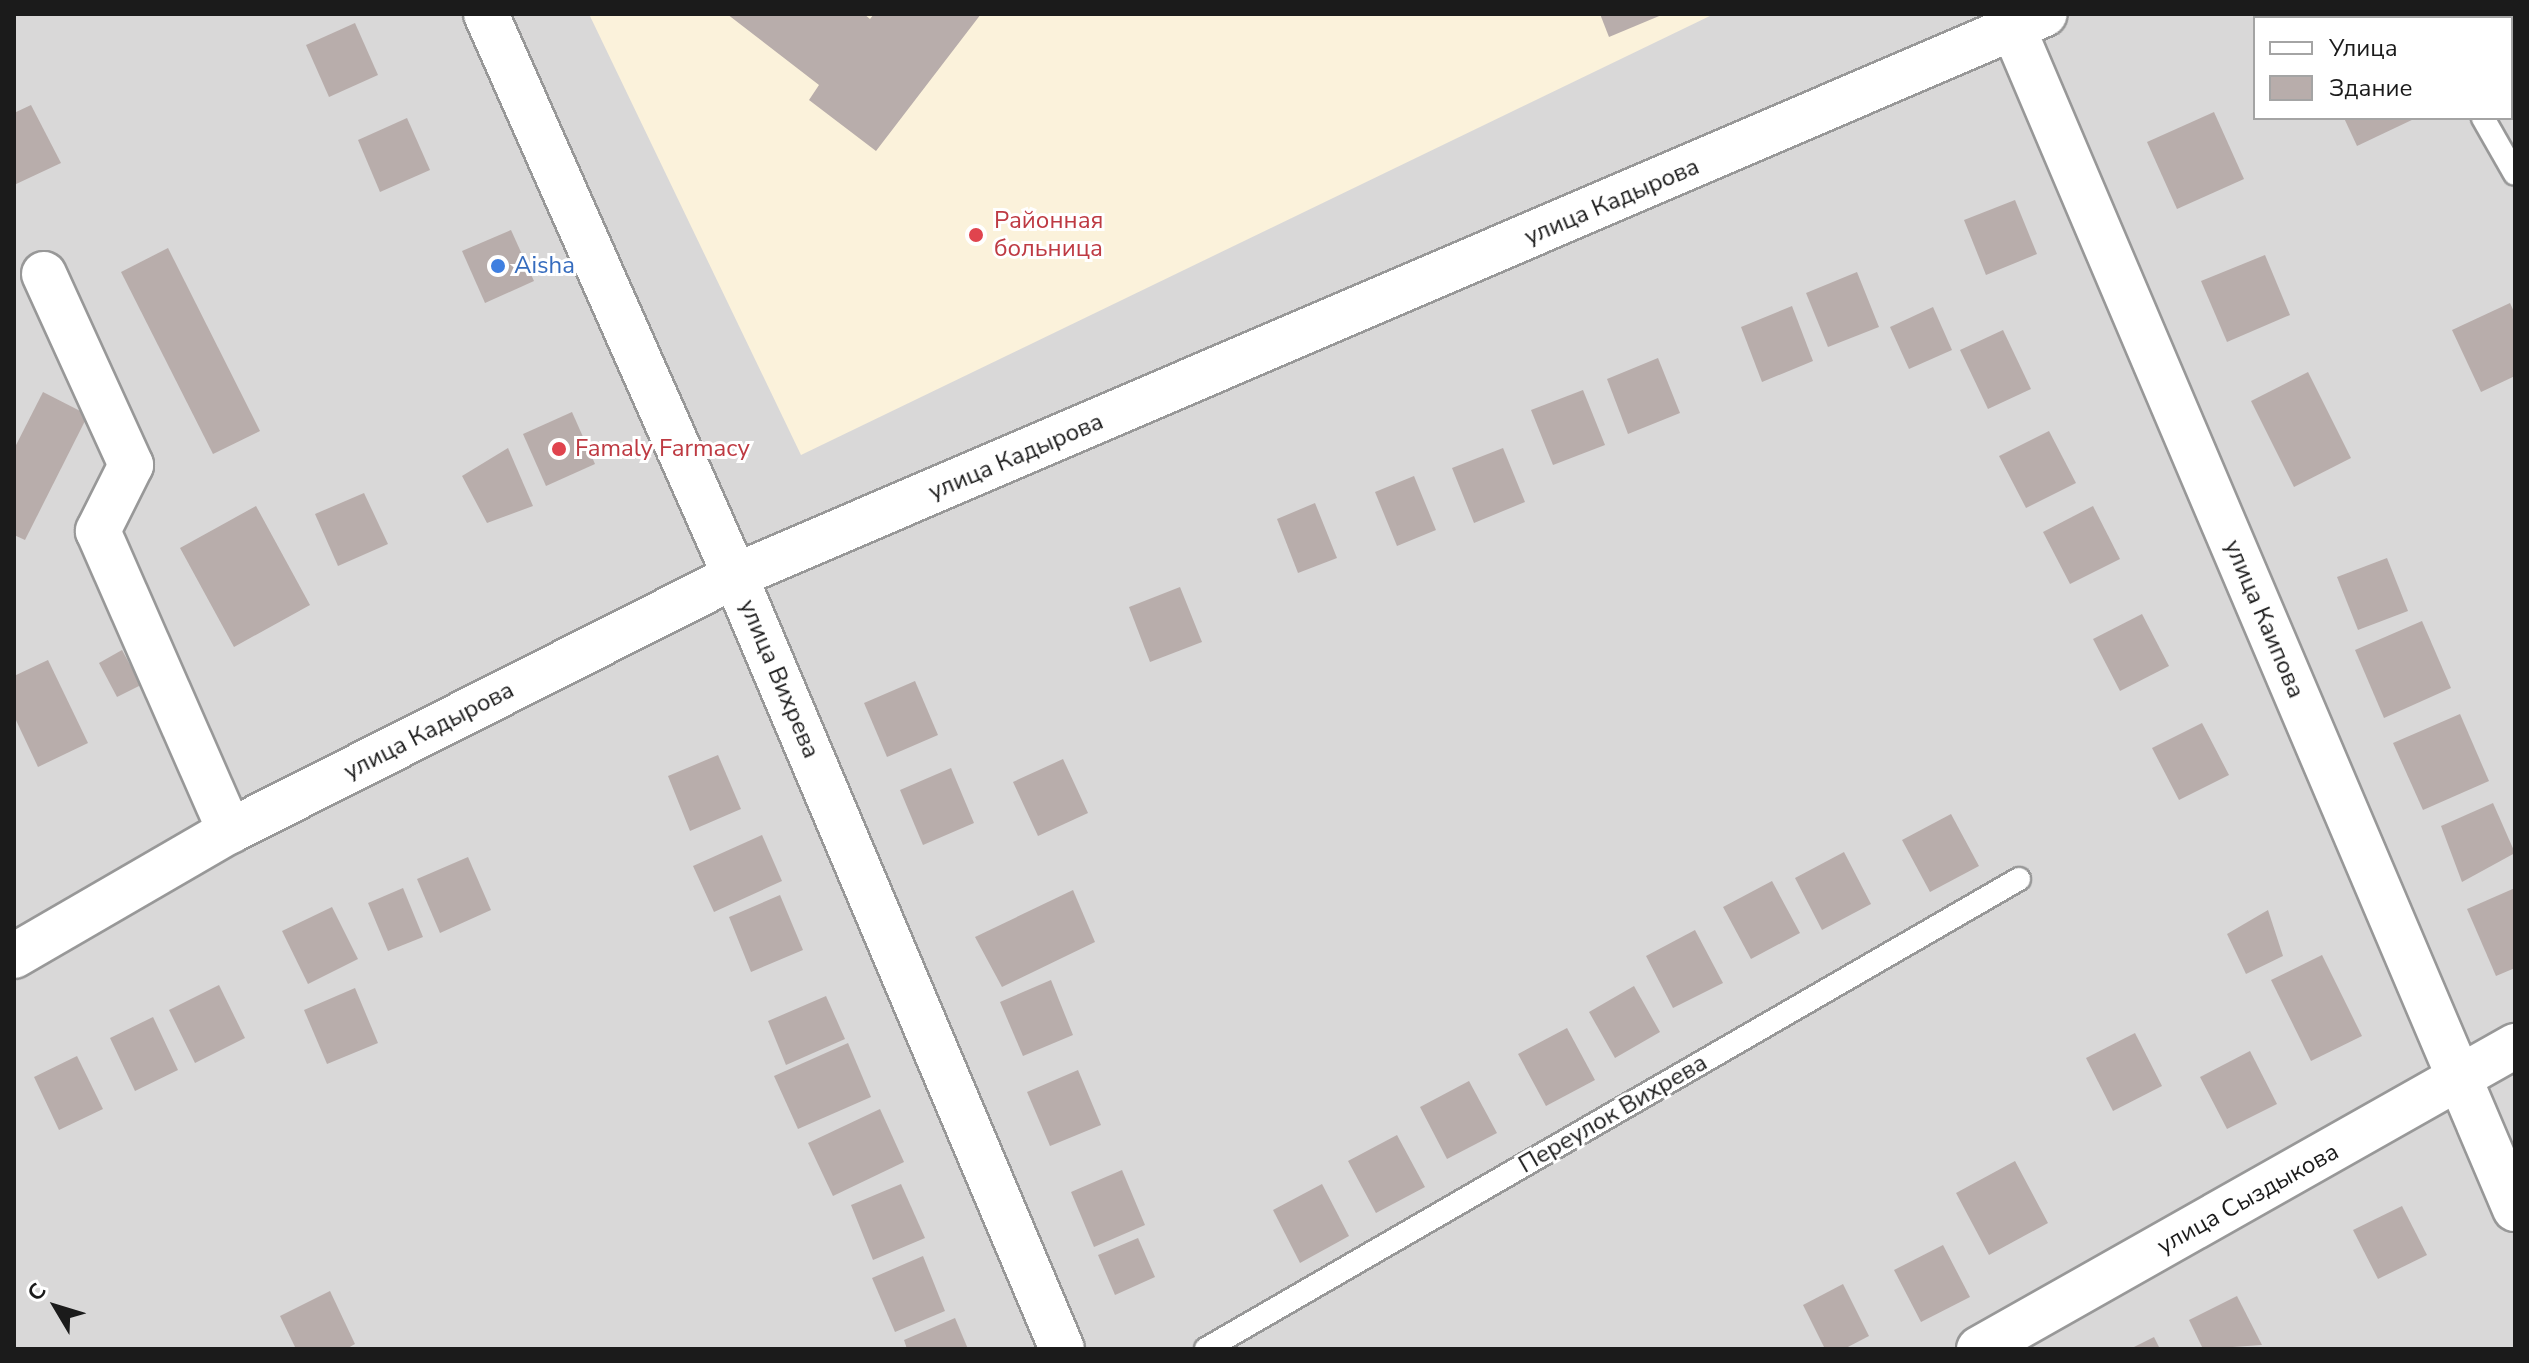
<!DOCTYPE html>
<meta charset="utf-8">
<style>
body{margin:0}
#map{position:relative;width:2529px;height:1363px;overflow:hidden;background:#ece5e1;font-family:"Nunito Sans",sans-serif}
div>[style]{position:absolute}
.residential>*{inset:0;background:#d9d8d8}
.education>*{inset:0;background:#fbf2db}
.building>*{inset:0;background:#b8adab}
.roads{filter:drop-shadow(2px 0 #989898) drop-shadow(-2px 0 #989898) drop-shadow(0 2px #989898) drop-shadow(0 -2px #989898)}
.lane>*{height:22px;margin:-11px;padding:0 11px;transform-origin:11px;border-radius:11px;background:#fff}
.street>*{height:44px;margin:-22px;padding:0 22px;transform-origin:22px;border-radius:22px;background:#fff}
.dots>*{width:22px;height:22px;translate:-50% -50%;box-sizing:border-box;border:4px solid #fff;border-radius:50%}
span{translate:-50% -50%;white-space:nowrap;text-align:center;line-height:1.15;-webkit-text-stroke:6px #fff;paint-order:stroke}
.street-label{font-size:24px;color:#1b1b1b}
.health-label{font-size:24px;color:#be3a42}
.left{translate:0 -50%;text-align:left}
.shop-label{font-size:24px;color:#366cbe}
.frame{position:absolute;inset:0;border:16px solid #1b1b1b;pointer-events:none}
.legend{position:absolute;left:2253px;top:16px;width:260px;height:104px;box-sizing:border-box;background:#fff;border:2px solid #a4a4a4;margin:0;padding:10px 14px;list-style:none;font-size:24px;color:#1b1b1b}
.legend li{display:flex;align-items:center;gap:16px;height:40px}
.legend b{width:40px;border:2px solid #a4a4a4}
.north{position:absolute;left:16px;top:1267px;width:80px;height:80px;-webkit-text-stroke:6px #fff;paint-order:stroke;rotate:308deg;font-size:22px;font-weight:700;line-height:32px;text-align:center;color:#1b1b1b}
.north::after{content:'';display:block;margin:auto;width:28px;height:36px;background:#1b1b1b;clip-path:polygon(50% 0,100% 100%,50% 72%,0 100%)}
</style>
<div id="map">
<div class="residential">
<i style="clip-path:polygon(evenodd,14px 14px,2515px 14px,2515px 1349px,14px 1349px,14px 14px,2255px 18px,2511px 18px,2511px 118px,2255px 118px,2255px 18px)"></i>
</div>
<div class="education">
<i style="clip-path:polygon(589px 14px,1714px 14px,801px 455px)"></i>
</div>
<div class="building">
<i style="clip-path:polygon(727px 14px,864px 14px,870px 19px,874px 14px,981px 14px,876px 151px,809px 100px,819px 85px)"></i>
<i style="clip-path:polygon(1600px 14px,1664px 14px,1609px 37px)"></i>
<i style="clip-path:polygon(355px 23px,378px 75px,329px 97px,306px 45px)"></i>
<i style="clip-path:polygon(31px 105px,61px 163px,14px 185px,14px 113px)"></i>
<i style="clip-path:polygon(2214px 112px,2244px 179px,2177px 209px,2147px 142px)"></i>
<i style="clip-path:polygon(407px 118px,430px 170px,380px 192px,358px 140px)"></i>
<i style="clip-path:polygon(2344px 118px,2416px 118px,2357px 146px)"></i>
<i style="clip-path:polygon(2015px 200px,2037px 254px,1986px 275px,1964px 220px)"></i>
<i style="clip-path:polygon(511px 230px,534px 281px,485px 303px,462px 251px)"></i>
<i style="clip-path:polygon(168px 248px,260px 431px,213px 454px,121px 272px)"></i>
<i style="clip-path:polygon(2265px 255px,2290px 315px,2227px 342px,2201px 281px)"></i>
<i style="clip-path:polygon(1857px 272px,1879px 327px,1828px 347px,1806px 293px)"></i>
<i style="clip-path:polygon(2510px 303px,2515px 314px,2515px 376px,2481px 392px,2452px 330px)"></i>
<i style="clip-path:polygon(1792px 306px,1813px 361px,1762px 382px,1741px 327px)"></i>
<i style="clip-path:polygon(1933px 307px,1952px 350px,1909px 369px,1890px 327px)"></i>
<i style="clip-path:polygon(2003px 330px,2031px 389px,1988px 409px,1960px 350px)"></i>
<i style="clip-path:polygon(1658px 358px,1680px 413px,1628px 434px,1607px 379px)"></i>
<i style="clip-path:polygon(2308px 372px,2351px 458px,2294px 487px,2251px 401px)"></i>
<i style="clip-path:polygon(1583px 390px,1605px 445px,1553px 465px,1531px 410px)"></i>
<i style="clip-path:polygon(43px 392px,88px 415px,25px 540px,14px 535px,14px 449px)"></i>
<i style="clip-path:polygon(572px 412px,595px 464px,546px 486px,523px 434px)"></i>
<i style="clip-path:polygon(2049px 431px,2076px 483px,2026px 508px,1999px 456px)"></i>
<i style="clip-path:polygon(508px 448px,533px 506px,487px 523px,462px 476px)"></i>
<i style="clip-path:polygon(1503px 448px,1525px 502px,1474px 523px,1452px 468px)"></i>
<i style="clip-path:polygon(1414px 476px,1436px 530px,1397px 546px,1375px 492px)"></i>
<i style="clip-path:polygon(364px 493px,388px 544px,338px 566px,315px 514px)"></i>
<i style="clip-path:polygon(1315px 503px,1337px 558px,1298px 573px,1277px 519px)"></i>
<i style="clip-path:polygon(256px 506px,310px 605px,234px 647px,180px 548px)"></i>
<i style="clip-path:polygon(2093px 506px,2120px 559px,2070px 584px,2043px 532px)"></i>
<i style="clip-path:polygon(2387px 558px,2408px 611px,2358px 630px,2337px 577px)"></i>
<i style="clip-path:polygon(1180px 587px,1202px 642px,1150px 662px,1129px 607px)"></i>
<i style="clip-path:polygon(2142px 614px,2169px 666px,2120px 691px,2093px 639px)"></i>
<i style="clip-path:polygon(2422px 621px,2451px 688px,2384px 718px,2355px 650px)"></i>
<i style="clip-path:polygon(122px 650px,141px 685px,117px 697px,99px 663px)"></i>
<i style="clip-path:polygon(48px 660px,88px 743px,38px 767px,14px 716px,14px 676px)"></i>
<i style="clip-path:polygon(915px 681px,938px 735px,887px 757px,864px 703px)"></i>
<i style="clip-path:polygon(2460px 714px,2489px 781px,2423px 810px,2393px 743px)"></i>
<i style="clip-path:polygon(2202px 723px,2229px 775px,2179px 800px,2152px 748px)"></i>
<i style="clip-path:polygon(718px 755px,741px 809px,690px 831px,668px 776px)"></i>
<i style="clip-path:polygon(1063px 759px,1088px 813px,1038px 836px,1013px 782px)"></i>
<i style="clip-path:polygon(951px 768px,974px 823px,923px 845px,900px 790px)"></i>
<i style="clip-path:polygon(2493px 803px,2515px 853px,2462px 882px,2441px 826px)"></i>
<i style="clip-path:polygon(1951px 814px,1979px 866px,1930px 892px,1902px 840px)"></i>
<i style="clip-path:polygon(762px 835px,782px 881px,714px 912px,693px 866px)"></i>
<i style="clip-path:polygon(1844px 852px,1871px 904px,1822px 930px,1795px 878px)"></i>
<i style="clip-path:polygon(468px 857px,491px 910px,440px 933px,417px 879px)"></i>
<i style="clip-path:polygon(1772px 881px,1800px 933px,1751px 959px,1723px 907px)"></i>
<i style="clip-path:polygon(403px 888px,423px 937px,388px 951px,368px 903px)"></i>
<i style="clip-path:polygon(2515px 888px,2515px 968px,2496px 976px,2467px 909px)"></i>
<i style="clip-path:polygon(1073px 890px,1095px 942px,1002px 987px,975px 937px)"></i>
<i style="clip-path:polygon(780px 895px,803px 950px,751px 972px,729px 917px)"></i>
<i style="clip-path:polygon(332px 907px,358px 959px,308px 984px,282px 931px)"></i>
<i style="clip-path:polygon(2268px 910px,2283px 956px,2246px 974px,2227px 934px)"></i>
<i style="clip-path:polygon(1695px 930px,1723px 983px,1673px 1008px,1646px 956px)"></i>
<i style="clip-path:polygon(2322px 955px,2362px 1036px,2311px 1061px,2271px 980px)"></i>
<i style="clip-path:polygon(1051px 980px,1073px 1035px,1023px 1056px,1000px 1002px)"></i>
<i style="clip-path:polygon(219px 985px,245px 1038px,195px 1063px,169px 1010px)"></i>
<i style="clip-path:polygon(1634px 986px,1660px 1032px,1615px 1058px,1589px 1012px)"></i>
<i style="clip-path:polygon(355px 988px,378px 1043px,327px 1064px,304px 1010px)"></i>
<i style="clip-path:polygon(826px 996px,845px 1039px,786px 1065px,768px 1021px)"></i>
<i style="clip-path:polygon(153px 1017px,178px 1070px,135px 1091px,110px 1038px)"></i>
<i style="clip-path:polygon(1567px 1028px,1595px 1080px,1546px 1106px,1518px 1054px)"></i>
<i style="clip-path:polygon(2135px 1033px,2162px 1086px,2113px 1111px,2086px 1058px)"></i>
<i style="clip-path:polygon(848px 1043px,871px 1097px,798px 1129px,774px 1076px)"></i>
<i style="clip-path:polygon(2250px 1051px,2277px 1104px,2227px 1129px,2200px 1077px)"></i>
<i style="clip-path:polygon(77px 1056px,103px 1109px,59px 1130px,34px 1077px)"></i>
<i style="clip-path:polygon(1078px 1070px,1101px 1125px,1050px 1146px,1027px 1092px)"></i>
<i style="clip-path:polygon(1469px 1081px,1497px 1133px,1447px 1159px,1420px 1107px)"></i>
<i style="clip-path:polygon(880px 1109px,904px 1162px,833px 1196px,808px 1143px)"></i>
<i style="clip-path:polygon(1397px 1135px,1425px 1187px,1376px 1213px,1348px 1161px)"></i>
<i style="clip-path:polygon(2015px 1161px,2048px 1223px,1989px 1255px,1956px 1193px)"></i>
<i style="clip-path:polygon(1122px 1170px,1145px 1225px,1094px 1247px,1071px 1192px)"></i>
<i style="clip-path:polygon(901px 1184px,925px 1238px,873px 1260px,851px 1205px)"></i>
<i style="clip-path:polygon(1322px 1184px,1349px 1236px,1300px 1263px,1273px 1210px)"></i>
<i style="clip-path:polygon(2402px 1206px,2427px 1255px,2378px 1279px,2353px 1230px)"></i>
<i style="clip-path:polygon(1138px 1238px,1155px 1277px,1115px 1295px,1098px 1255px)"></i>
<i style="clip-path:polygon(1943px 1245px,1970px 1297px,1921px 1322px,1894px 1270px)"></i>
<i style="clip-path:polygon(923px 1256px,945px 1311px,895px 1332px,872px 1278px)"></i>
<i style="clip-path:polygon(1843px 1284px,1869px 1336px,1844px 1349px,1825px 1349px,1803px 1305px)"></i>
<i style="clip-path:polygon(330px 1291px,355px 1344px,346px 1349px,296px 1349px,280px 1316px)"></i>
<i style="clip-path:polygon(2237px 1296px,2262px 1345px,2203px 1349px,2189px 1320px)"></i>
<i style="clip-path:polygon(955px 1318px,968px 1349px,907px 1349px,904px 1340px)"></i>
<i style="clip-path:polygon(2154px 1337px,2160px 1349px,2130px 1349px)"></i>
</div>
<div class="roads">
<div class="lane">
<i style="left:2424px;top:14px;width:4px;rotate:63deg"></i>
<i style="left:2483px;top:118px;width:64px;rotate:60.3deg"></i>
<i style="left:1206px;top:1349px;width:939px;rotate:-30.03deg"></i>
</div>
<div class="street">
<i style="left:486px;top:14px;width:615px;rotate:66.1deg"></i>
<i style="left:735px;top:576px;width:839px;rotate:67.07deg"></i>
<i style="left:2014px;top:30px;width:1281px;rotate:66.98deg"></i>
<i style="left:44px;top:274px;width:210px;rotate:65.5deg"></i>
<i style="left:131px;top:465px;width:74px;rotate:116.6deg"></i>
<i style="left:98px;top:531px;width:328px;rotate:66.3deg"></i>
<i style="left:14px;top:956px;width:250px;rotate:-30.1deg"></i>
<i style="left:230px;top:831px;width:566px;rotate:-26.79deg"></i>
<i style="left:735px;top:576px;width:1425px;rotate:-23.22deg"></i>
<i style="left:1979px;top:1349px;width:616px;rotate:-29.48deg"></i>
</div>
</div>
<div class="dots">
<i style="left:976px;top:235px;background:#e0444e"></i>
<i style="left:498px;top:266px;background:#3f7fe0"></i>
<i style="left:559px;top:449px;background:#e0444e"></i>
</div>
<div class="street-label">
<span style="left:1612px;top:202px;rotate:-23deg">улица Кадырова</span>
<span style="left:1016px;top:457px;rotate:-23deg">улица Кадырова</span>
<span style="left:2264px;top:619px;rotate:67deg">улица Каипова</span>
<span style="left:779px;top:679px;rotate:67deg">улица Вихрева</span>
<span style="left:429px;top:731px;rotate:-27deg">улица Кадырова</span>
<span style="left:1613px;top:1114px;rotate:-30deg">Переулок Вихрева</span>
<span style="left:2248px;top:1199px;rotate:-29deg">улица Сыздыкова</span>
</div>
<div class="health-label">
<span class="left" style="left:994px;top:235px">Районная<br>больница</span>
<span class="left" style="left:575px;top:449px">Famaly Farmacy</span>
</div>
<div class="shop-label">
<span class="left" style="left:514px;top:266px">Aisha</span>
</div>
<div class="frame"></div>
<ul class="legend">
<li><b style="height:10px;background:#fff"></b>Улица</li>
<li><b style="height:22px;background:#b8adab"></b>Здание</li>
</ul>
<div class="north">С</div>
</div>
